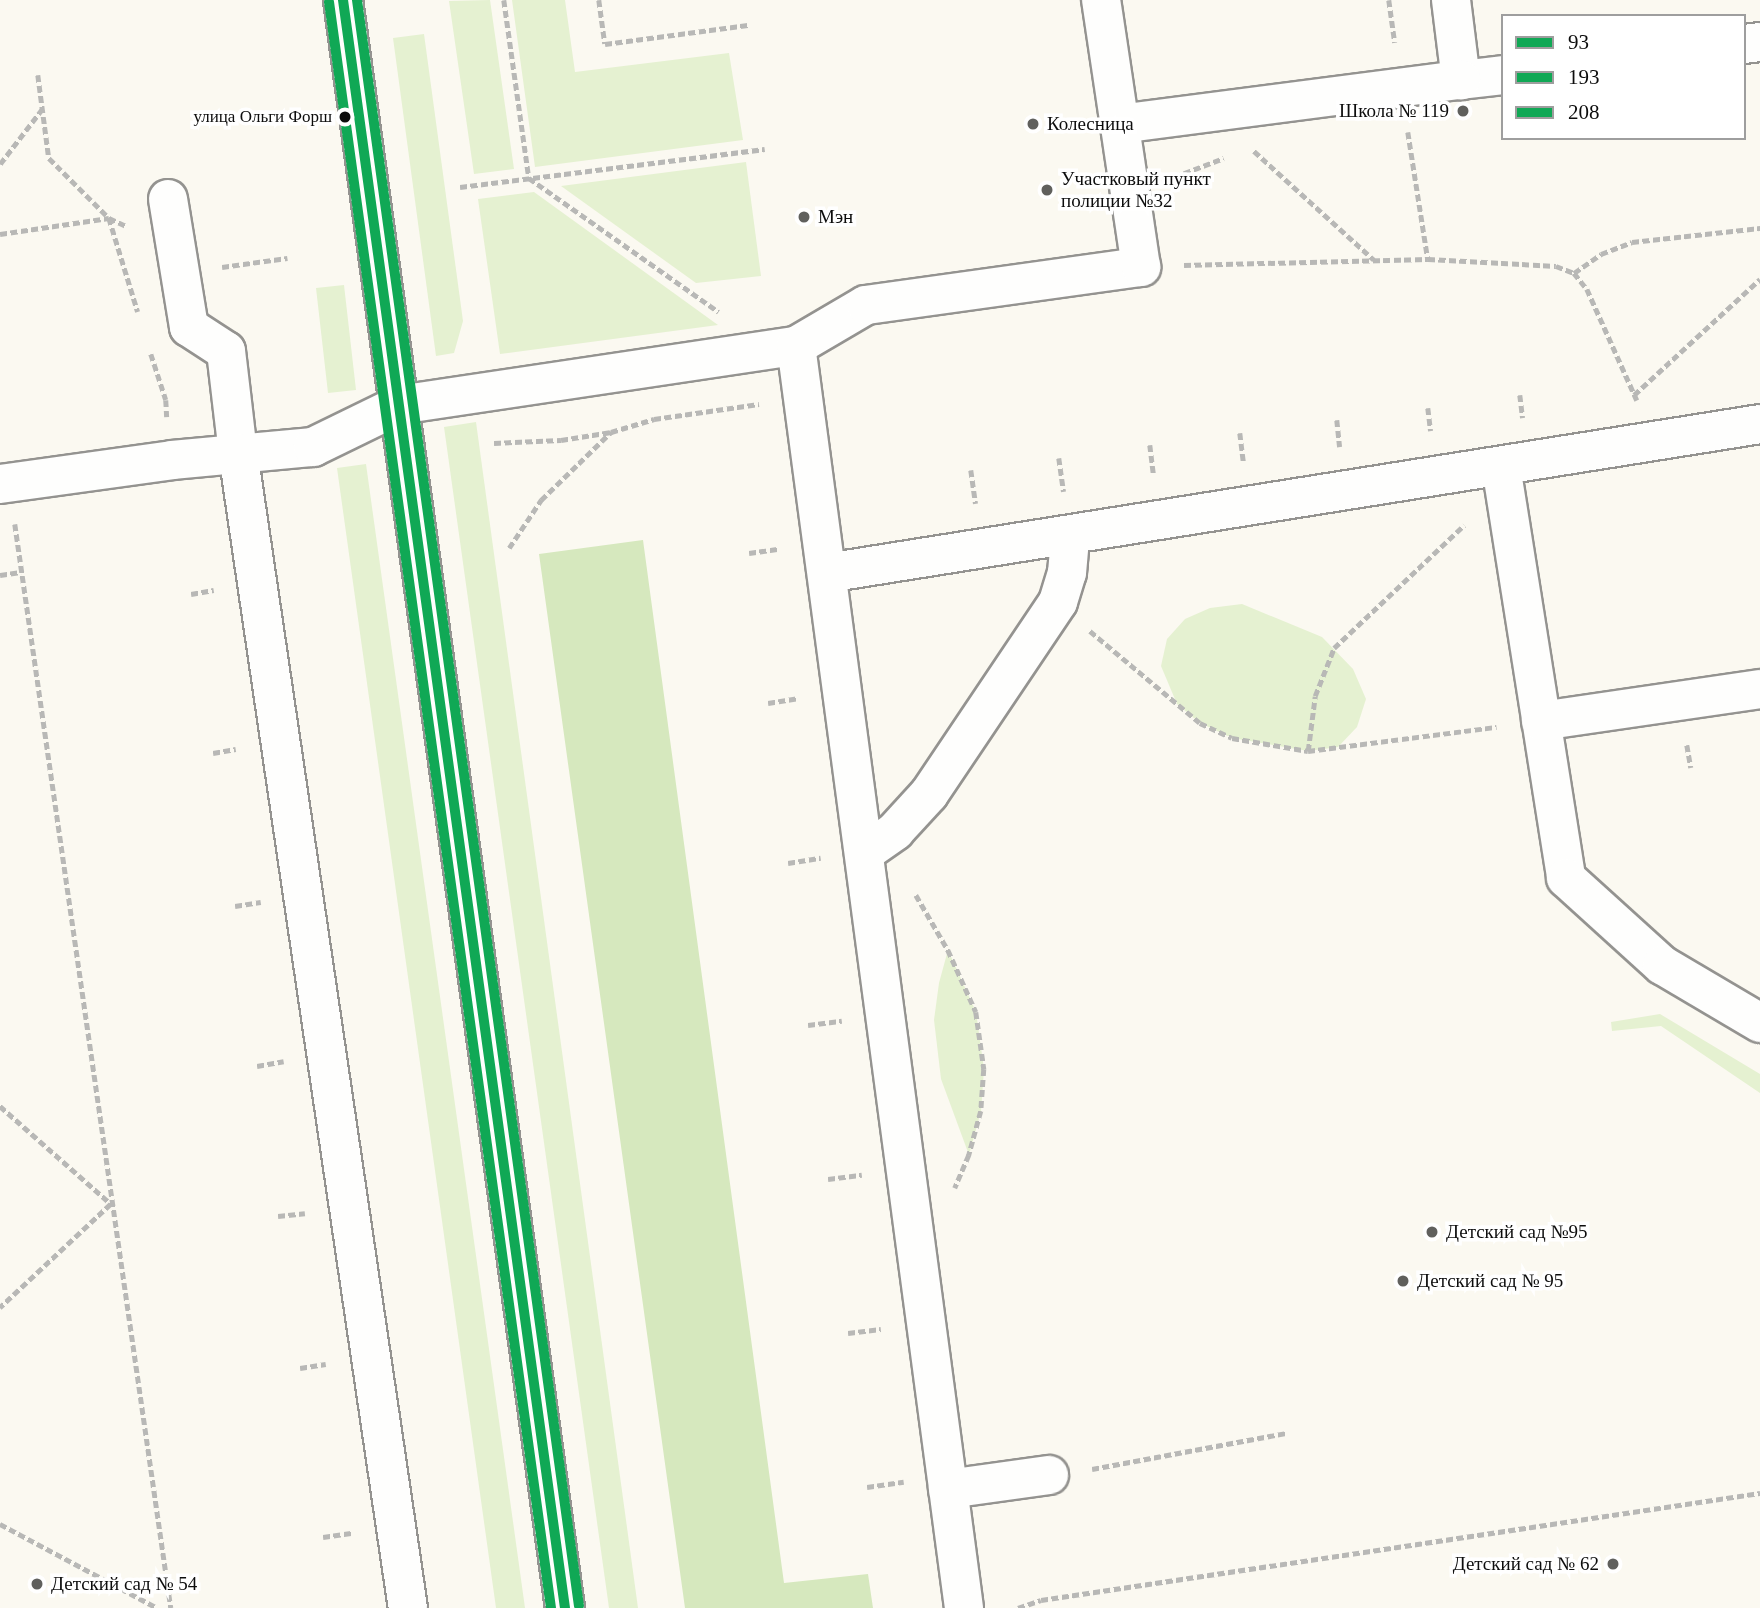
<!DOCTYPE html>
<meta charset="utf-8">
<style>
body{margin:0}
#map{position:relative;width:1760px;height:1608px;overflow:hidden;background:#fbf9f1;font-family:"Times New Roman",serif}
div>[style]{position:absolute}
.green>*{inset:0;background:#e5f1d1}
.forest>*{inset:0;background:#d6e8be}
.path>*{height:4.5px;margin-top:-2.25px;transform-origin:0;background:repeating-linear-gradient(90deg,#b8b8b6 0 7px,transparent 0 10.5px)}
.roads{filter:drop-shadow(2px 0 #949390) drop-shadow(-2px 0 #949390) drop-shadow(0 2px #949390) drop-shadow(0 -2px #949390)}
.minor>*{height:38px;margin:-19px;padding:0 19px;transform-origin:19px;border-radius:19px;background:#fefefd}
.bus-1>*{height:10px;margin:-5px;padding:0 5px;transform-origin:5px;border-radius:5px;background:#10a855}
.bus-2>*{height:10px;margin:-5px;padding:0 5px;transform-origin:5px;border-radius:5px;background:#10a855}
.bus-3>*{height:10px;margin:-5px;padding:0 5px;transform-origin:5px;border-radius:5px;background:#10a855}
.dots>*{width:19px;height:19px;translate:-50% -50%;box-sizing:border-box;border:4px solid #fff;border-radius:50%}
span{translate:-50% -50%;white-space:nowrap;text-align:center;line-height:1.15;-webkit-text-stroke:7px #fff;paint-order:stroke}
.bus-label{font-size:17px;color:#0d0d0d}
.right{translate:-100% -50%;text-align:right}
.poi-label{font-size:19px;color:#0d0d0d}
.left{translate:0 -50%;text-align:left}
.legend{position:absolute;left:1501px;top:14px;width:245px;height:126px;box-sizing:border-box;background:#fff;border:2px solid #9e9e9e;margin:0;padding:9px 12px;list-style:none;font-size:21px;color:#0d0d0d}
.legend li{display:flex;align-items:center;gap:14px;height:35px}
.legend b{width:35px;border:2px solid #9e9e9e}
</style>
<div id="map">
<div class="green">
<i style="clip-path:polygon(490px 0,514px 169px,474px 174px,449px 1px)"></i>
<i style="clip-path:polygon(512px 0,565px 0,575px 72px,729px 53px,743px 140px,535px 167px)"></i>
<i style="clip-path:polygon(424px 34px,463px 321px,454px 353px,436px 356px,393px 38px)"></i>
<i style="clip-path:polygon(746px 162px,761px 276px,696px 283px,561px 186px)"></i>
<i style="clip-path:polygon(534px 192px,718px 325px,500px 354px,478px 199px)"></i>
<i style="clip-path:polygon(344px 285px,356px 390px,328px 393px,316px 288px)"></i>
<i style="clip-path:polygon(476px 422px,638px 1608px,609px 1608px,444px 427px)"></i>
<i style="clip-path:polygon(366px 464px,525px 1608px,496px 1608px,337px 468px)"></i>
<i style="clip-path:polygon(1242px 604px,1322px 637px,1353px 669px,1366px 699px,1357px 727px,1338px 747px,1308px 751px,1232px 738px,1200px 723px,1177px 704px,1161px 666px,1167px 639px,1185px 619px,1210px 608px)"></i>
<i style="clip-path:polygon(948px 950px,976px 1012px,984px 1069px,981px 1111px,969px 1155px,941px 1079px,934px 1020px,939px 983px)"></i>
<i style="clip-path:polygon(1660px 1014px,1760px 1074px,1760px 1093px,1661px 1026px,1612px 1031px,1611px 1022px)"></i>
</div>
<div class="forest">
<i style="clip-path:polygon(643px 540px,784px 1583px,868px 1574px,873px 1608px,685px 1608px,539px 554px)"></i>
</div>
<div class="path">
<i style="left:504px;top:0;width:180px;rotate:82deg"></i>
<i style="left:529px;top:178px;width:232px;rotate:35.2deg"></i>
<i style="left:599px;top:0;width:44px;rotate:82.2deg"></i>
<i style="left:605px;top:44px;width:144px;rotate:-7.6deg"></i>
<i style="left:1389px;top:0;width:43px;rotate:82.1deg"></i>
<i style="left:38px;top:75px;width:84px;rotate:82.5deg"></i>
<i style="left:49px;top:158px;width:85px;rotate:45deg"></i>
<i style="left:109px;top:218px;width:19px;rotate:25deg"></i>
<i style="left:1408px;top:132px;width:129px;rotate:81.1deg"></i>
<i style="left:1254px;top:151px;width:162px;rotate:42.2deg"></i>
<i style="left:0;top:164px;width:71px;rotate:-52.5deg"></i>
<i style="left:1174px;top:177px;width:53px;rotate:-20.8deg"></i>
<i style="left:460px;top:187px;width:307px;rotate:-7.1deg"></i>
<i style="left:0;top:234px;width:110px;rotate:-8.4deg"></i>
<i style="left:109px;top:218px;width:98px;rotate:72.9deg"></i>
<i style="left:1184px;top:265px;width:244px;rotate:-1.4deg"></i>
<i style="left:1428px;top:259px;width:128px;rotate:3.1deg"></i>
<i style="left:1556px;top:266px;width:19px;rotate:21deg"></i>
<i style="left:1574px;top:273px;width:21px;rotate:51deg"></i>
<i style="left:1587px;top:289px;width:122px;rotate:65.8deg"></i>
<i style="left:222px;top:267px;width:66px;rotate:-7.9deg"></i>
<i style="left:1574px;top:273px;width:33px;rotate:-35deg"></i>
<i style="left:1601px;top:254px;width:33px;rotate:-21deg"></i>
<i style="left:1632px;top:242px;width:129px;rotate:-6.2deg"></i>
<i style="left:151px;top:354px;width:48px;rotate:71.9deg"></i>
<i style="left:166px;top:400px;width:17px;rotate:87deg"></i>
<i style="left:1520px;top:395px;width:23px;rotate:83deg"></i>
<i style="left:1634px;top:395px;width:171px;rotate:-42.6deg"></i>
<i style="left:1428px;top:408px;width:23px;rotate:83deg"></i>
<i style="left:1337px;top:420px;width:27px;rotate:84deg"></i>
<i style="left:1240px;top:433px;width:31px;rotate:83deg"></i>
<i style="left:494px;top:443px;width:67px;rotate:-2.6deg"></i>
<i style="left:561px;top:440px;width:51px;rotate:-9.1deg"></i>
<i style="left:611px;top:432px;width:45px;rotate:-16.8deg"></i>
<i style="left:654px;top:419px;width:106px;rotate:-8.1deg"></i>
<i style="left:1150px;top:445px;width:31px;rotate:83deg"></i>
<i style="left:1059px;top:458px;width:34px;rotate:82deg"></i>
<i style="left:971px;top:470px;width:34px;rotate:82deg"></i>
<i style="left:15px;top:524px;width:1095px;rotate:81.81deg"></i>
<i style="left:509px;top:548px;width:58px;rotate:-56.3deg"></i>
<i style="left:541px;top:500px;width:98px;rotate:-44.2deg"></i>
<i style="left:749px;top:553px;width:30px;rotate:-8deg"></i>
<i style="left:0;top:575px;width:21px;rotate:-8deg"></i>
<i style="left:191px;top:594px;width:23px;rotate:-10deg"></i>
<i style="left:1090px;top:631px;width:143px;rotate:39.9deg"></i>
<i style="left:1200px;top:723px;width:35px;rotate:25deg"></i>
<i style="left:1232px;top:738px;width:77px;rotate:9.7deg"></i>
<i style="left:1308px;top:751px;width:190px;rotate:-7.3deg"></i>
<i style="left:768px;top:703px;width:30px;rotate:-9deg"></i>
<i style="left:1687px;top:745px;width:23px;rotate:80deg"></i>
<i style="left:1308px;top:751px;width:55px;rotate:-82.7deg"></i>
<i style="left:1315px;top:696px;width:52px;rotate:-68.4deg"></i>
<i style="left:1334px;top:648px;width:179px;rotate:-43.4deg"></i>
<i style="left:213px;top:753px;width:23px;rotate:-10deg"></i>
<i style="left:788px;top:863px;width:33px;rotate:-9deg"></i>
<i style="left:916px;top:895px;width:64px;rotate:59.8deg"></i>
<i style="left:948px;top:950px;width:68px;rotate:65.7deg"></i>
<i style="left:976px;top:1012px;width:58px;rotate:82deg"></i>
<i style="left:984px;top:1069px;width:42px;rotate:94.1deg"></i>
<i style="left:981px;top:1111px;width:46px;rotate:105.3deg"></i>
<i style="left:969px;top:1155px;width:36px;rotate:113deg"></i>
<i style="left:235px;top:906px;width:26px;rotate:-9deg"></i>
<i style="left:808px;top:1025px;width:34px;rotate:-7deg"></i>
<i style="left:257px;top:1066px;width:27px;rotate:-10deg"></i>
<i style="left:0;top:1106px;width:148px;rotate:41.4deg"></i>
<i style="left:111px;top:1204px;width:152px;rotate:136.9deg"></i>
<i style="left:828px;top:1179px;width:34px;rotate:-7deg"></i>
<i style="left:278px;top:1216px;width:27px;rotate:-6deg"></i>
<i style="left:848px;top:1333px;width:33px;rotate:-7deg"></i>
<i style="left:300px;top:1368px;width:26px;rotate:-9deg"></i>
<i style="left:1092px;top:1469px;width:197px;rotate:-10.5deg"></i>
<i style="left:867px;top:1487px;width:37px;rotate:-8deg"></i>
<i style="left:0;top:1524px;width:178px;rotate:28.1deg"></i>
<i style="left:323px;top:1537px;width:30px;rotate:-8deg"></i>
<i style="left:1018px;top:1608px;width:24px;rotate:-19deg"></i>
<i style="left:1041px;top:1600px;width:727px;rotate:-8.46deg"></i>
</div>
<div class="roads">
<div class="minor">
<i style="left:343px;top:0;width:1623px;rotate:82.14deg"></i>
<i style="left:1451px;top:0;width:81px;rotate:82.9deg"></i>
<i style="left:1461px;top:80px;width:42px;rotate:-6.8deg"></i>
<i style="left:1744px;top:44px;width:16px;rotate:-7deg"></i>
<i style="left:1120px;top:124px;width:344px;rotate:-7.4deg"></i>
<i style="left:168px;top:199px;width:130px;rotate:80.7deg"></i>
<i style="left:189px;top:327px;width:44px;rotate:33deg"></i>
<i style="left:226px;top:351px;width:103px;rotate:83.3deg"></i>
<i style="left:238px;top:453px;width:1167px;rotate:81.63deg"></i>
<i style="left:1501px;top:466px;width:417px;rotate:81deg"></i>
<i style="left:1566px;top:878px;width:130px;rotate:42.2deg"></i>
<i style="left:1662px;top:965px;width:114px;rotate:30.6deg"></i>
<i style="left:0;top:484px;width:174px;rotate:-7.9deg"></i>
<i style="left:172px;top:460px;width:142px;rotate:-5.3deg"></i>
<i style="left:313px;top:447px;width:96px;rotate:-26deg"></i>
<i style="left:399px;top:405px;width:401px;rotate:-8.5deg"></i>
<i style="left:827px;top:573px;width:945px;rotate:-9.07deg"></i>
<i style="left:1541px;top:721px;width:221px;rotate:-8.3deg"></i>
<i style="left:864px;top:853px;width:38px;rotate:-35deg"></i>
<i style="left:895px;top:831px;width:50px;rotate:-47.4deg"></i>
<i style="left:929px;top:794px;width:231px;rotate:-56.1deg"></i>
<i style="left:1058px;top:602px;width:30px;rotate:-73deg"></i>
<i style="left:1067px;top:573px;width:38px;rotate:-85deg"></i>
<i style="left:948px;top:1489px;width:102px;rotate:-7.9deg"></i>
<i style="left:964px;top:1608px;width:1273px;rotate:-97.58deg"></i>
<i style="left:796px;top:346px;width:81px;rotate:-30.4deg"></i>
<i style="left:866px;top:305px;width:278px;rotate:-7.9deg"></i>
<i style="left:1141px;top:267px;width:270px;rotate:-98.5deg"></i>
</div>
</div>
<div class="bus-1">
<i style="left:343px;top:0;width:1623px;rotate:82.14deg"></i>
</div>
<div class="bus-2">
<i style="left:329px;top:2px;width:1621px;rotate:82.13deg"></i>
</div>
<div class="bus-3">
<i style="left:357px;top:0;width:1621px;rotate:82.13deg"></i>
</div>
<div class="dots">
<i style="left:1463px;top:111px;background:#60605d"></i>
<i style="left:345px;top:117px;background:#0d0d0d"></i>
<i style="left:1033px;top:124px;background:#60605d"></i>
<i style="left:1047px;top:190px;background:#60605d"></i>
<i style="left:804px;top:217px;background:#60605d"></i>
<i style="left:1432px;top:1232px;background:#60605d"></i>
<i style="left:1403px;top:1281px;background:#60605d"></i>
<i style="left:1613px;top:1564px;background:#60605d"></i>
<i style="left:37px;top:1584px;background:#60605d"></i>
</div>
<div class="bus-label">
<span class="right" style="left:332px;top:117px">улица Ольги Форш</span>
</div>
<div class="poi-label">
<span class="right" style="left:1449px;top:111px">Школа № 119</span>
<span class="left" style="left:1047px;top:124px">Колесница</span>
<span class="left" style="left:1061px;top:190px">Участковый пункт<br>полиции №32</span>
<span class="left" style="left:818px;top:217px">Мэн</span>
<span class="left" style="left:1446px;top:1232px">Детский сад №95</span>
<span class="left" style="left:1417px;top:1281px">Детский сад № 95</span>
<span class="right" style="left:1599px;top:1564px">Детский сад № 62</span>
<span class="left" style="left:51px;top:1584px">Детский сад № 54</span>
</div>
<ul class="legend">
<li><b style="height:9px;background:#10a855"></b>93</li>
<li><b style="height:9px;background:#10a855"></b>193</li>
<li><b style="height:9px;background:#10a855"></b>208</li>
</ul>
</div>
